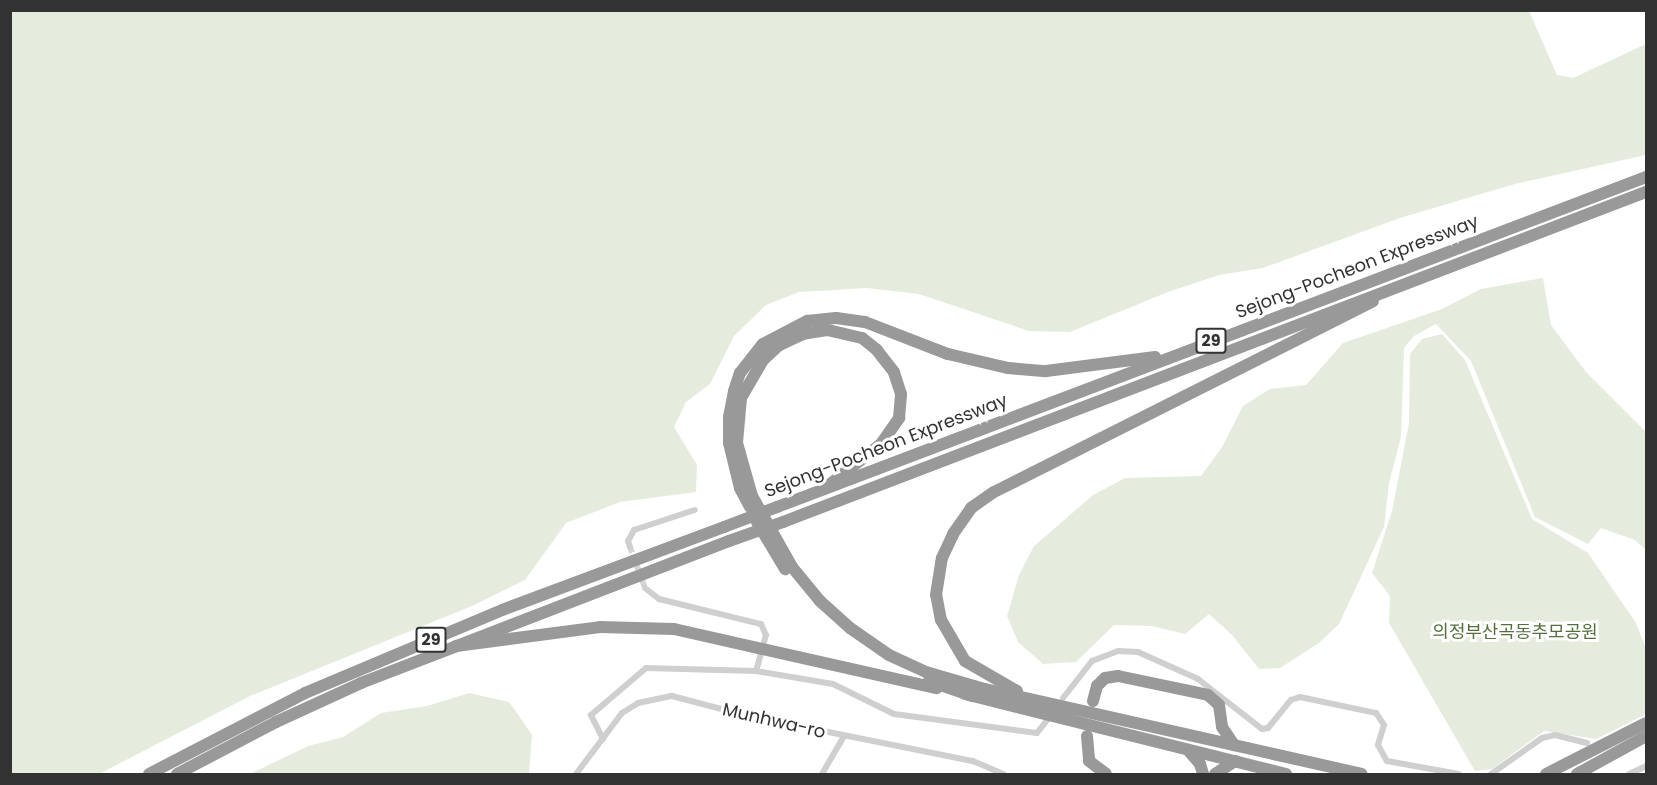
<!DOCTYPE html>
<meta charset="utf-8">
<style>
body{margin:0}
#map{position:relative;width:1657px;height:785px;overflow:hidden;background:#fff;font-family:Poppins,"Noto Sans KR",sans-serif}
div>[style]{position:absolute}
.green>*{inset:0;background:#e5ecde}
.street-tunnel>*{height:6px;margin-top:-3px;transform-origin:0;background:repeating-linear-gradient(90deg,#d6d6d6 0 6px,transparent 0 9px)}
.street>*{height:6px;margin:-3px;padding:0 3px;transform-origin:3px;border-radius:3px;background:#cfcfcf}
.highway>*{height:12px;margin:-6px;padding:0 6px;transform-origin:6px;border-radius:6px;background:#999}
.highway-bridge>*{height:12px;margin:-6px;padding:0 6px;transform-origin:6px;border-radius:6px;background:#999}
span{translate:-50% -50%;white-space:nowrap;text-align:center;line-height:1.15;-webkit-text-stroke:6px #fff;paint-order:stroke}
.shield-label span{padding:2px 4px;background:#fff;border:2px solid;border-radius:4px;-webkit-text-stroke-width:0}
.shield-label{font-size:16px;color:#323232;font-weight:700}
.street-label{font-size:18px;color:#323232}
.park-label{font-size:18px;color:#55703e}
.frame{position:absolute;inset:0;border:12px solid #323232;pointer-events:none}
</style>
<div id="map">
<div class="green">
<i style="clip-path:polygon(10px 11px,1529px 11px,1557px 75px,1573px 78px,1646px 44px,1646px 155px,1515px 184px,1400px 218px,1263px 268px,1219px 275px,1168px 292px,1070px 332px,1029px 331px,919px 294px,867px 288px,799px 292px,766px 305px,734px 336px,710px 384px,686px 402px,674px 427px,697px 465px,696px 492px,620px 502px,566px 523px,525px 580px,472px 606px,250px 696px,99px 774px,11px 774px)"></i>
<i style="clip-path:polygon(1543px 278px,1551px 325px,1586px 372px,1646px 432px,1646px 550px,1635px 540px,1601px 528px,1588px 544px,1535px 517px,1471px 361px,1436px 324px,1414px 336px,1404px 348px,1401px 437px,1389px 483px,1384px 527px,1339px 624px,1319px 643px,1280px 668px,1259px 669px,1232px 635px,1209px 614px,1185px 634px,1152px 626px,1114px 625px,1076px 662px,1043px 664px,1018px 642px,1007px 616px,1019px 575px,1034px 546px,1093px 495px,1125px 478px,1201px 476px,1222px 447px,1243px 406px,1270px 389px,1306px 385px,1343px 343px,1442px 309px,1481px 289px)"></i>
<i style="clip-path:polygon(1442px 334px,1465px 360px,1532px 519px,1588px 553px,1636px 623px,1646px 649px,1646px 714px,1596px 739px,1544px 731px,1492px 769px,1475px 771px,1389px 623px,1390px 596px,1372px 573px,1392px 511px,1409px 423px,1410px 354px,1422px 339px)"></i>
<i style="clip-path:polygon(469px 693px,509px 702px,515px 710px,532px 735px,529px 774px,250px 774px,308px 746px,343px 737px,381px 713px,427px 706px)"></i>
</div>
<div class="street-tunnel">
<i style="left:630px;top:547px;width:44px;rotate:69.9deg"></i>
</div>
<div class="street">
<i style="left:630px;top:547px;width:6px;rotate:-108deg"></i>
<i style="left:628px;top:541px;width:13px;rotate:-61deg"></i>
<i style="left:634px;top:530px;width:64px;rotate:-18.2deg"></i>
<i style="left:645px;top:588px;width:18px;rotate:38deg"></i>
<i style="left:659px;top:599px;width:105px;rotate:13.8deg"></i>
<i style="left:761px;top:624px;width:12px;rotate:66deg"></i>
<i style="left:766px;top:635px;width:7px;rotate:106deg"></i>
<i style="left:756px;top:671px;width:78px;rotate:9.6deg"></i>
<i style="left:833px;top:684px;width:68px;rotate:26.2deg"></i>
<i style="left:894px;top:714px;width:144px;rotate:7.6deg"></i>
<i style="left:1037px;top:733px;width:16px;rotate:-52deg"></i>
<i style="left:1063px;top:698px;width:47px;rotate:-51.9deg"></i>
<i style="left:1092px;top:661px;width:28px;rotate:-21deg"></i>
<i style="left:1118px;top:651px;width:20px;rotate:3deg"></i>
<i style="left:1138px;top:652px;width:66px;rotate:24.2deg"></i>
<i style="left:1198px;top:679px;width:81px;rotate:38deg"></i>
<i style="left:1262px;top:729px;width:6px;rotate:-9deg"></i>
<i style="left:1268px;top:728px;width:36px;rotate:-51deg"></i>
<i style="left:1291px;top:700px;width:9px;rotate:-18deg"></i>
<i style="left:1300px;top:697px;width:78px;rotate:11.9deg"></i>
<i style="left:1376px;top:713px;width:14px;rotate:56deg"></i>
<i style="left:1384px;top:725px;width:21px;rotate:107deg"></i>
<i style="left:1378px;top:745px;width:18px;rotate:61deg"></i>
<i style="left:1387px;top:761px;width:73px;rotate:10.2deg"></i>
<i style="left:603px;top:739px;width:27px;rotate:-117deg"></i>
<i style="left:591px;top:715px;width:72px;rotate:-40.5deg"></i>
<i style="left:646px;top:668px;width:110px;rotate:1.6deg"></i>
<i style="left:756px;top:671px;width:19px;rotate:-74deg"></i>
<i style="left:576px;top:774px;width:76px;rotate:-53deg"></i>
<i style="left:622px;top:713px;width:19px;rotate:-32deg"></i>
<i style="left:638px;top:703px;width:35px;rotate:-12deg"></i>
<i style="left:672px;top:696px;width:74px;rotate:14.8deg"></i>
<i style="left:744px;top:715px;width:234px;rotate:11.4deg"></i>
<i style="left:973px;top:761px;width:33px;rotate:23deg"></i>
<i style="left:822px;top:774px;width:44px;rotate:-59.9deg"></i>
<i style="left:1491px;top:774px;width:62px;rotate:-35.2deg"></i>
<i style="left:1542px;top:738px;width:13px;rotate:-13deg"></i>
<i style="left:1555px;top:735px;width:33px;rotate:14deg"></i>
<i style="left:1629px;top:774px;width:19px;rotate:-25deg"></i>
</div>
<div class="highway">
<i style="left:824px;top:489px;width:73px;rotate:-38.3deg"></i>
<i style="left:881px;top:444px;width:32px;rotate:-55deg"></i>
<i style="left:899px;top:418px;width:24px;rotate:-85deg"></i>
<i style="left:901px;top:394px;width:23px;rotate:-108deg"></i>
<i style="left:894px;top:372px;width:28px;rotate:-128deg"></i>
<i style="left:877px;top:350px;width:19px;rotate:-141deg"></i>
<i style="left:862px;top:338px;width:36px;rotate:-167deg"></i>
<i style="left:827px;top:330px;width:24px;rotate:171deg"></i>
<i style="left:803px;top:334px;width:26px;rotate:155deg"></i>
<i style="left:779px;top:345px;width:22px;rotate:137deg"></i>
<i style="left:763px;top:360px;width:44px;rotate:120.1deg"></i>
<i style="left:741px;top:398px;width:45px;rotate:95.1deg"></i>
<i style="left:737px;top:443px;width:55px;rotate:74.2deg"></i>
<i style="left:752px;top:496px;width:81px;rotate:60.6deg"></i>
<i style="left:792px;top:567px;width:44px;rotate:50.5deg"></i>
<i style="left:820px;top:601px;width:40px;rotate:42deg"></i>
<i style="left:850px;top:628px;width:47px;rotate:34.7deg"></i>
<i style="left:889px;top:655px;width:41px;rotate:24.7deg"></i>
<i style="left:926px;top:672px;width:61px;rotate:16.1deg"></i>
<i style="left:985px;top:689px;width:386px;rotate:12.7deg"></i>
<i style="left:750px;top:507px;width:21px;rotate:-118deg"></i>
<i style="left:740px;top:488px;width:46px;rotate:-103.7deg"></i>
<i style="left:729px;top:443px;width:26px;rotate:-90deg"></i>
<i style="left:729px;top:417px;width:26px;rotate:-79deg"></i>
<i style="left:734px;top:391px;width:19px;rotate:-72deg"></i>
<i style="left:740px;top:373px;width:37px;rotate:-52deg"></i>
<i style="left:763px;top:344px;width:50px;rotate:-27.6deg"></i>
<i style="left:807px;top:321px;width:29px;rotate:-6deg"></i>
<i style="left:836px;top:318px;width:29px;rotate:8deg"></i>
<i style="left:865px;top:322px;width:89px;rotate:21.1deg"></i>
<i style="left:948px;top:354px;width:62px;rotate:13.1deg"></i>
<i style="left:1008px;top:368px;width:38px;rotate:5deg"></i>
<i style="left:1046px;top:371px;width:110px;rotate:-7.3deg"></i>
<i style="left:777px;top:507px;width:930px;rotate:-20.79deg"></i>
<i style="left:757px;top:522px;width:55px;rotate:59.2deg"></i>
<i style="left:783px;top:522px;width:924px;rotate:-20.93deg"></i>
<i style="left:456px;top:646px;width:145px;rotate:-7.5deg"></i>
<i style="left:600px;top:627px;width:74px;rotate:1.5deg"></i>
<i style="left:674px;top:629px;width:269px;rotate:12.7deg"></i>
<i style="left:929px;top:681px;width:46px;rotate:19.2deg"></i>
<i style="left:1017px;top:691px;width:60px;rotate:-150deg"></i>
<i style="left:965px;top:661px;width:48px;rotate:-120.3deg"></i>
<i style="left:941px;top:620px;width:25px;rotate:-101deg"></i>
<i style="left:936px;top:595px;width:37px;rotate:-81deg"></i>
<i style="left:942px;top:558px;width:26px;rotate:-65deg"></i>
<i style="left:953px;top:534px;width:32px;rotate:-55deg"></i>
<i style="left:971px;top:508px;width:28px;rotate:-35deg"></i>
<i style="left:994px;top:492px;width:424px;rotate:-26.7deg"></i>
<i style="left:965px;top:694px;width:331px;rotate:14deg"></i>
<i style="left:1093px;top:701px;width:16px;rotate:-75deg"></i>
<i style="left:1097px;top:686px;width:11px;rotate:-45deg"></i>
<i style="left:1105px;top:678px;width:13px;rotate:-9deg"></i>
<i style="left:1118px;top:676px;width:92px;rotate:11.9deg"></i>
<i style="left:1208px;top:695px;width:15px;rotate:42deg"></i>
<i style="left:1219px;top:705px;width:22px;rotate:82deg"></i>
<i style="left:1222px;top:727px;width:22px;rotate:56deg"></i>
<i style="left:1087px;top:736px;width:25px;rotate:85deg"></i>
<i style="left:1089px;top:761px;width:21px;rotate:37deg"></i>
<i style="left:1188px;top:750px;width:18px;rotate:49deg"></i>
<i style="left:1200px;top:764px;width:10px;rotate:73deg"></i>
<i style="left:149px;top:774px;width:176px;rotate:-27.4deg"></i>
<i style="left:305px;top:693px;width:214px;rotate:-22.8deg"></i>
<i style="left:502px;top:610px;width:237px;rotate:-20.5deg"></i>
<i style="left:177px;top:774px;width:112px;rotate:-27.7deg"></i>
<i style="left:276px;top:722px;width:94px;rotate:-24.6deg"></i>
<i style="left:361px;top:683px;width:394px;rotate:-21.1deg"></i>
<i style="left:1215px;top:774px;width:24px;rotate:-33deg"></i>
<i style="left:1546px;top:774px;width:112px;rotate:-27deg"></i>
<i style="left:1577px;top:774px;width:79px;rotate:-28.8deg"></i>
</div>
<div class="highway-bridge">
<i style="left:724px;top:527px;width:57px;rotate:-20.7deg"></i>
<i style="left:729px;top:541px;width:57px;rotate:-19.4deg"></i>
</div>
<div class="shield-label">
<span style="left:1211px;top:341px">29</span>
<span style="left:431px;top:640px">29</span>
</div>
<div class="street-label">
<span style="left:1357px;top:267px;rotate:-21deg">Sejong-Pocheon Expressway</span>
<span style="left:886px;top:446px;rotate:-21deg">Sejong-Pocheon Expressway</span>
<span style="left:774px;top:721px;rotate:13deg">Munhwa-ro</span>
</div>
<div class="park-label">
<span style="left:1515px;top:632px">의정부산곡동추모공원</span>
</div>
<div class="frame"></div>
</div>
